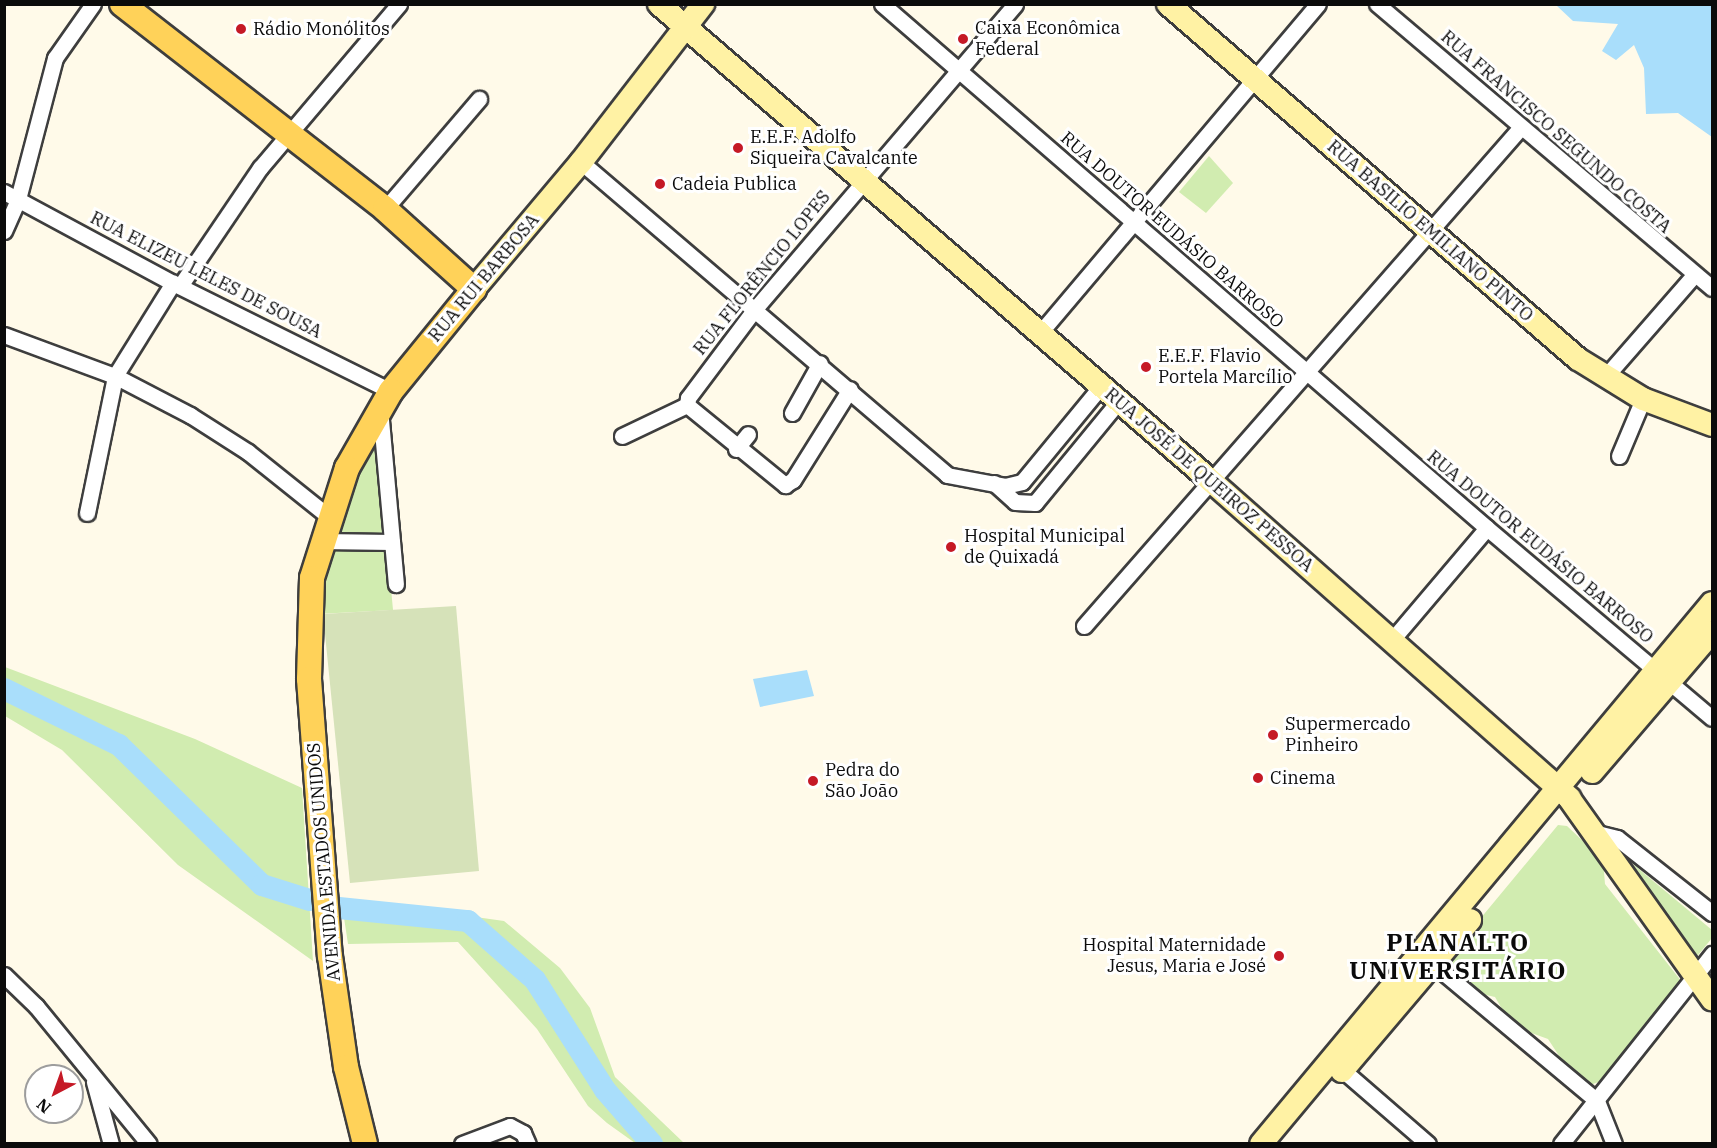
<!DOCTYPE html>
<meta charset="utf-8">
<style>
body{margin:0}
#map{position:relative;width:1717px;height:1148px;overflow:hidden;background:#fffae9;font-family:"IBM Plex Serif",serif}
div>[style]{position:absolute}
.green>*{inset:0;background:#d1ecb0}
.cemetery>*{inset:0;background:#d6e2b9}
.water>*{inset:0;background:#a9defb}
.river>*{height:22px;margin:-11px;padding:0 11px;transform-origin:11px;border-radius:11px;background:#a9defb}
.roads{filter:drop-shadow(2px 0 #3e3e3e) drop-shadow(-2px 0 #3e3e3e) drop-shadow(0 2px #3e3e3e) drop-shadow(0 -2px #3e3e3e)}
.street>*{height:15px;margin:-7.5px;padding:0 7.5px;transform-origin:7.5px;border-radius:7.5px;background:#fff}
.secondary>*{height:22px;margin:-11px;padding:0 11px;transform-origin:11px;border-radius:11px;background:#fff2a4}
.primary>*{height:24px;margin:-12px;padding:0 12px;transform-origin:12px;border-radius:12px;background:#ffd259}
.dots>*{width:16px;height:16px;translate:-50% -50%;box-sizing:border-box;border:3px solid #fff;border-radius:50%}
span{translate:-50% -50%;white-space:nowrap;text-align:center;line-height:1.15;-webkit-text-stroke:6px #fff;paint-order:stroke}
.poi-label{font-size:18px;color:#0b0b0b}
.left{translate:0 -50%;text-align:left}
.right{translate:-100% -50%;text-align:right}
.street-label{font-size:18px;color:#0b0b0b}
.district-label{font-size:24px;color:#0b0b0b;font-weight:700;letter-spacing:1.5px}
.frame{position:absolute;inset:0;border:6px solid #0b0b0b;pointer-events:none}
.north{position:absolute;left:24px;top:1064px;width:60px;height:60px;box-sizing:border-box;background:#fff;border:2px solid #9d9d9d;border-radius:50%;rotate:221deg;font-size:16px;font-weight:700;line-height:24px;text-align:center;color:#0b0b0b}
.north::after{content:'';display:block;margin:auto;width:21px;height:27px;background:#c51926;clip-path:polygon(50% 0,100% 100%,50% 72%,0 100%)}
</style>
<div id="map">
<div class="green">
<i style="clip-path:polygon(1209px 156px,1233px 183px,1206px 213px,1179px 192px)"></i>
<i style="clip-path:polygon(377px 429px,383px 534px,332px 534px)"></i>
<i style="clip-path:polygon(326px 545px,387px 546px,393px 610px,318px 614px)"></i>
<i style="clip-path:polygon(5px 667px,195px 739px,302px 788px,313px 961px,178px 865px,62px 750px,5px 716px)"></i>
<i style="clip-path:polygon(1558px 825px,1567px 826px,1603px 860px,1605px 884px,1682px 982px,1601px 1081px,1593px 1084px,1584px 1085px,1571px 1074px,1548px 1039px,1512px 1026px,1495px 997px,1473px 992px,1441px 966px)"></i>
<i style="clip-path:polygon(1628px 860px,1712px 930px,1712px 938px,1694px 960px,1624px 866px)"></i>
<i style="clip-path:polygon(341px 898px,504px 921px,560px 968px,590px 1008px,615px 1077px,684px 1143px,635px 1143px,607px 1123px,588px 1106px,537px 1029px,458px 942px,348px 944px)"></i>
</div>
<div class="cemetery">
<i style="clip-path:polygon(456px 606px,479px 871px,350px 883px,323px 614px)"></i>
</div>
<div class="water">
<i style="clip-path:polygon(1556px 5px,1712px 5px,1712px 137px,1678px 113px,1646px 114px,1644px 68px,1634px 45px,1616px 60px,1602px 51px,1618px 24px,1573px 21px)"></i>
<i style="clip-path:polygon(807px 670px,814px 696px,760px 707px,753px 679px)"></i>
</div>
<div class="river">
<i style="left:4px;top:689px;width:128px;rotate:26deg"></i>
<i style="left:119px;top:745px;width:200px;rotate:44.4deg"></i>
<i style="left:262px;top:885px;width:50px;rotate:17.4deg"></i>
<i style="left:339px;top:908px;width:130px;rotate:5.8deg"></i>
<i style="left:468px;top:921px;width:89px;rotate:41.4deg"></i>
<i style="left:535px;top:980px;width:130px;rotate:57.5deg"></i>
<i style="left:605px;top:1090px;width:72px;rotate:49deg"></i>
</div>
<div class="roads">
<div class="street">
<i style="left:882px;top:4px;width:800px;rotate:40.9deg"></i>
<i style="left:1487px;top:528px;width:294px;rotate:40.2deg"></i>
<i style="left:1377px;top:4px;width:439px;rotate:40.3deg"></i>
<i style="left:581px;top:162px;width:482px;rotate:40.5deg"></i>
<i style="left:947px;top:475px;width:59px;rotate:10.7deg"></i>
<i style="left:1005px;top:486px;width:17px;rotate:-13deg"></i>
<i style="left:1022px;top:482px;width:124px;rotate:-50.5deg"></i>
<i style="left:4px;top:192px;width:192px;rotate:28.3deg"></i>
<i style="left:173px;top:283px;width:243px;rotate:26.4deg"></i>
<i style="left:385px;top:209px;width:145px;rotate:-49.5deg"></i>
<i style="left:4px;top:231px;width:35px;rotate:-66deg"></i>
<i style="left:18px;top:199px;width:146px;rotate:-75.3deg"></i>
<i style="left:55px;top:58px;width:66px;rotate:-54.9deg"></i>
<i style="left:180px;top:286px;width:143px;rotate:-55.9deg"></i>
<i style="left:260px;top:168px;width:215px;rotate:-49.7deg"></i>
<i style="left:1039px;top:334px;width:432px;rotate:-49.8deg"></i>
<i style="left:4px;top:335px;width:118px;rotate:20.3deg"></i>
<i style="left:115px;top:376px;width:85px;rotate:27.5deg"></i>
<i style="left:190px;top:415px;width:69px;rotate:32.5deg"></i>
<i style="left:248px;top:452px;width:104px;rotate:38.7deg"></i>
<i style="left:1606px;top:376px;width:134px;rotate:-48.9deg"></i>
<i style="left:687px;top:405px;width:127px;rotate:39.2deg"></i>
<i style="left:785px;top:485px;width:9px;rotate:-32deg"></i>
<i style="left:793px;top:480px;width:107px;rotate:-57.9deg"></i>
<i style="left:380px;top:409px;width:176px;rotate:84.8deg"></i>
<i style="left:792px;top:413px;width:57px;rotate:-60.8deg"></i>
<i style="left:622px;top:436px;width:72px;rotate:-25.5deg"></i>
<i style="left:687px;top:405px;width:7px;rotate:-82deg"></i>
<i style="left:688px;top:398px;width:110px;rotate:-53.1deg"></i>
<i style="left:754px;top:310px;width:402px;rotate:-49.5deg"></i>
<i style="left:736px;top:449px;width:19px;rotate:-51deg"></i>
<i style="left:1619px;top:456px;width:62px;rotate:-67.2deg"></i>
<i style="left:994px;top:483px;width:28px;rotate:42deg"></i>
<i style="left:1015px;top:502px;width:20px;rotate:3deg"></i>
<i style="left:1035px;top:503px;width:131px;rotate:-50.6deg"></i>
<i style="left:87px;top:513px;width:140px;rotate:-78.4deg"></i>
<i style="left:115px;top:376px;width:110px;rotate:-58.1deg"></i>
<i style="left:321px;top:541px;width:71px;rotate:0.8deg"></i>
<i style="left:1084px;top:626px;width:663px;rotate:-48.79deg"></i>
<i style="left:1391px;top:641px;width:148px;rotate:-49.7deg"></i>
<i style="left:1593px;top:832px;width:25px;rotate:14deg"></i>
<i style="left:1617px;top:838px;width:121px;rotate:38.3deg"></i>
<i style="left:1426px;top:958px;width:223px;rotate:39.9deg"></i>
<i style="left:1597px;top:1101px;width:46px;rotate:68.4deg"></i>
<i style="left:4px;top:975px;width:45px;rotate:44.1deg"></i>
<i style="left:36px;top:1006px;width:178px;rotate:50.7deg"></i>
<i style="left:1338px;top:1066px;width:119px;rotate:40.9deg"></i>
<i style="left:94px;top:1082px;width:64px;rotate:74.7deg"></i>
<i style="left:462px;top:1144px;width:51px;rotate:-20.6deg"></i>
<i style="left:510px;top:1126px;width:15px;rotate:28deg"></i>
<i style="left:523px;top:1133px;width:12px;rotate:66deg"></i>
<i style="left:1561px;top:1144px;width:243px;rotate:-51.5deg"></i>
</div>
<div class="secondary">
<i style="left:659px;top:4px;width:728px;rotate:40.82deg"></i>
<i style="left:1210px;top:480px;width:480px;rotate:41.5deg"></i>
<i style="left:1569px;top:798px;width:247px;rotate:54.6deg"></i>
<i style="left:1168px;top:4px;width:542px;rotate:40.89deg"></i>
<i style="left:1578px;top:359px;width:76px;rotate:31.6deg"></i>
<i style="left:1643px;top:399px;width:74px;rotate:20.6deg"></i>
<i style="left:474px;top:289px;width:166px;rotate:-49.9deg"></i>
<i style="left:581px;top:162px;width:200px;rotate:-52.3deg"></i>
<i style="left:1592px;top:772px;width:184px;rotate:-49.4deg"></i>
<i style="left:1342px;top:1071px;width:198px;rotate:-49.7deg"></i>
<i style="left:1261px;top:1144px;width:704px;rotate:-50.18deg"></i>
</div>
<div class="primary">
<i style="left:122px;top:4px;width:333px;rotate:37.9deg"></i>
<i style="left:385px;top:209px;width:120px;rotate:42deg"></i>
<i style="left:474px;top:289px;width:132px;rotate:129.1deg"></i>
<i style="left:391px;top:391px;width:89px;rotate:119.7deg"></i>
<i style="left:347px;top:468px;width:115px;rotate:107.7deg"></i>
<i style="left:312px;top:578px;width:101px;rotate:91.7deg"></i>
<i style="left:309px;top:679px;width:278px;rotate:85.7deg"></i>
<i style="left:330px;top:956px;width:112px;rotate:81.8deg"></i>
<i style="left:346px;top:1067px;width:79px;rotate:76.1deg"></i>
</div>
</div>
<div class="dots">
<i style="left:241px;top:29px;background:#c51926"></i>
<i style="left:963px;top:39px;background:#c51926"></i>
<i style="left:738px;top:148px;background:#c51926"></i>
<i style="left:660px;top:184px;background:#c51926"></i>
<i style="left:1146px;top:367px;background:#c51926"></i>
<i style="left:951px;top:547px;background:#c51926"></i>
<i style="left:1273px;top:735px;background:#c51926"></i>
<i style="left:1258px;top:778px;background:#c51926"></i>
<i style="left:813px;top:781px;background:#c51926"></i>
<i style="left:1279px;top:956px;background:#c51926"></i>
</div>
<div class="poi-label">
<span class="left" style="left:253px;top:29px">Rádio Monólitos</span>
<span class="left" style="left:975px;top:39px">Caixa Econômica<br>Federal</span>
<span class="left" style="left:750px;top:148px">E.E.F. Adolfo<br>Siqueira Cavalcante</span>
<span class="left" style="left:672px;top:184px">Cadeia Publica</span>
<span class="left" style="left:1158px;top:367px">E.E.F. Flavio<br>Portela Marcílio</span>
<span class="left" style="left:964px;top:547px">Hospital Municipal<br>de Quixadá</span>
<span class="left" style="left:1285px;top:735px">Supermercado<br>Pinheiro</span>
<span class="left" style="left:825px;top:781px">Pedra do<br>São João</span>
<span class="left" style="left:1270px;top:778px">Cinema</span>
<span class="right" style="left:1266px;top:956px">Hospital Maternidade<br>Jesus, Maria e José</span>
</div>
<div class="street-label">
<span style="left:1556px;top:132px;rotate:41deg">RUA FRANCISCO SEGUNDO COSTA</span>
<span style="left:1172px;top:230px;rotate:41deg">RUA DOUTOR EUDÁSIO BARROSO</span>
<span style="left:1430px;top:231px;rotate:41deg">RUA BASILIO EMILIANO PINTO</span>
<span style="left:762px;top:273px;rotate:-51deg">RUA FLORÊNCIO LOPES</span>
<span style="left:206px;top:275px;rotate:27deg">RUA ELIZEU LELES DE SOUSA</span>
<span style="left:484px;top:278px;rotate:-50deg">RUA RUI BARBOSA</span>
<span style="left:1209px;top:480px;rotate:41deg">RUA JOSÉ DE QUEIROZ PESSOA</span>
<span style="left:1540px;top:547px;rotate:40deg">RUA DOUTOR EUDÁSIO BARROSO</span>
<span style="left:324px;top:862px;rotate:-95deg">AVENIDA ESTADOS UNIDOS</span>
</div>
<div class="district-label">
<span style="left:1458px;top:957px">PLANALTO<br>UNIVERSITÁRIO</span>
</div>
<div class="frame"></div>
<div class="north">N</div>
</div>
